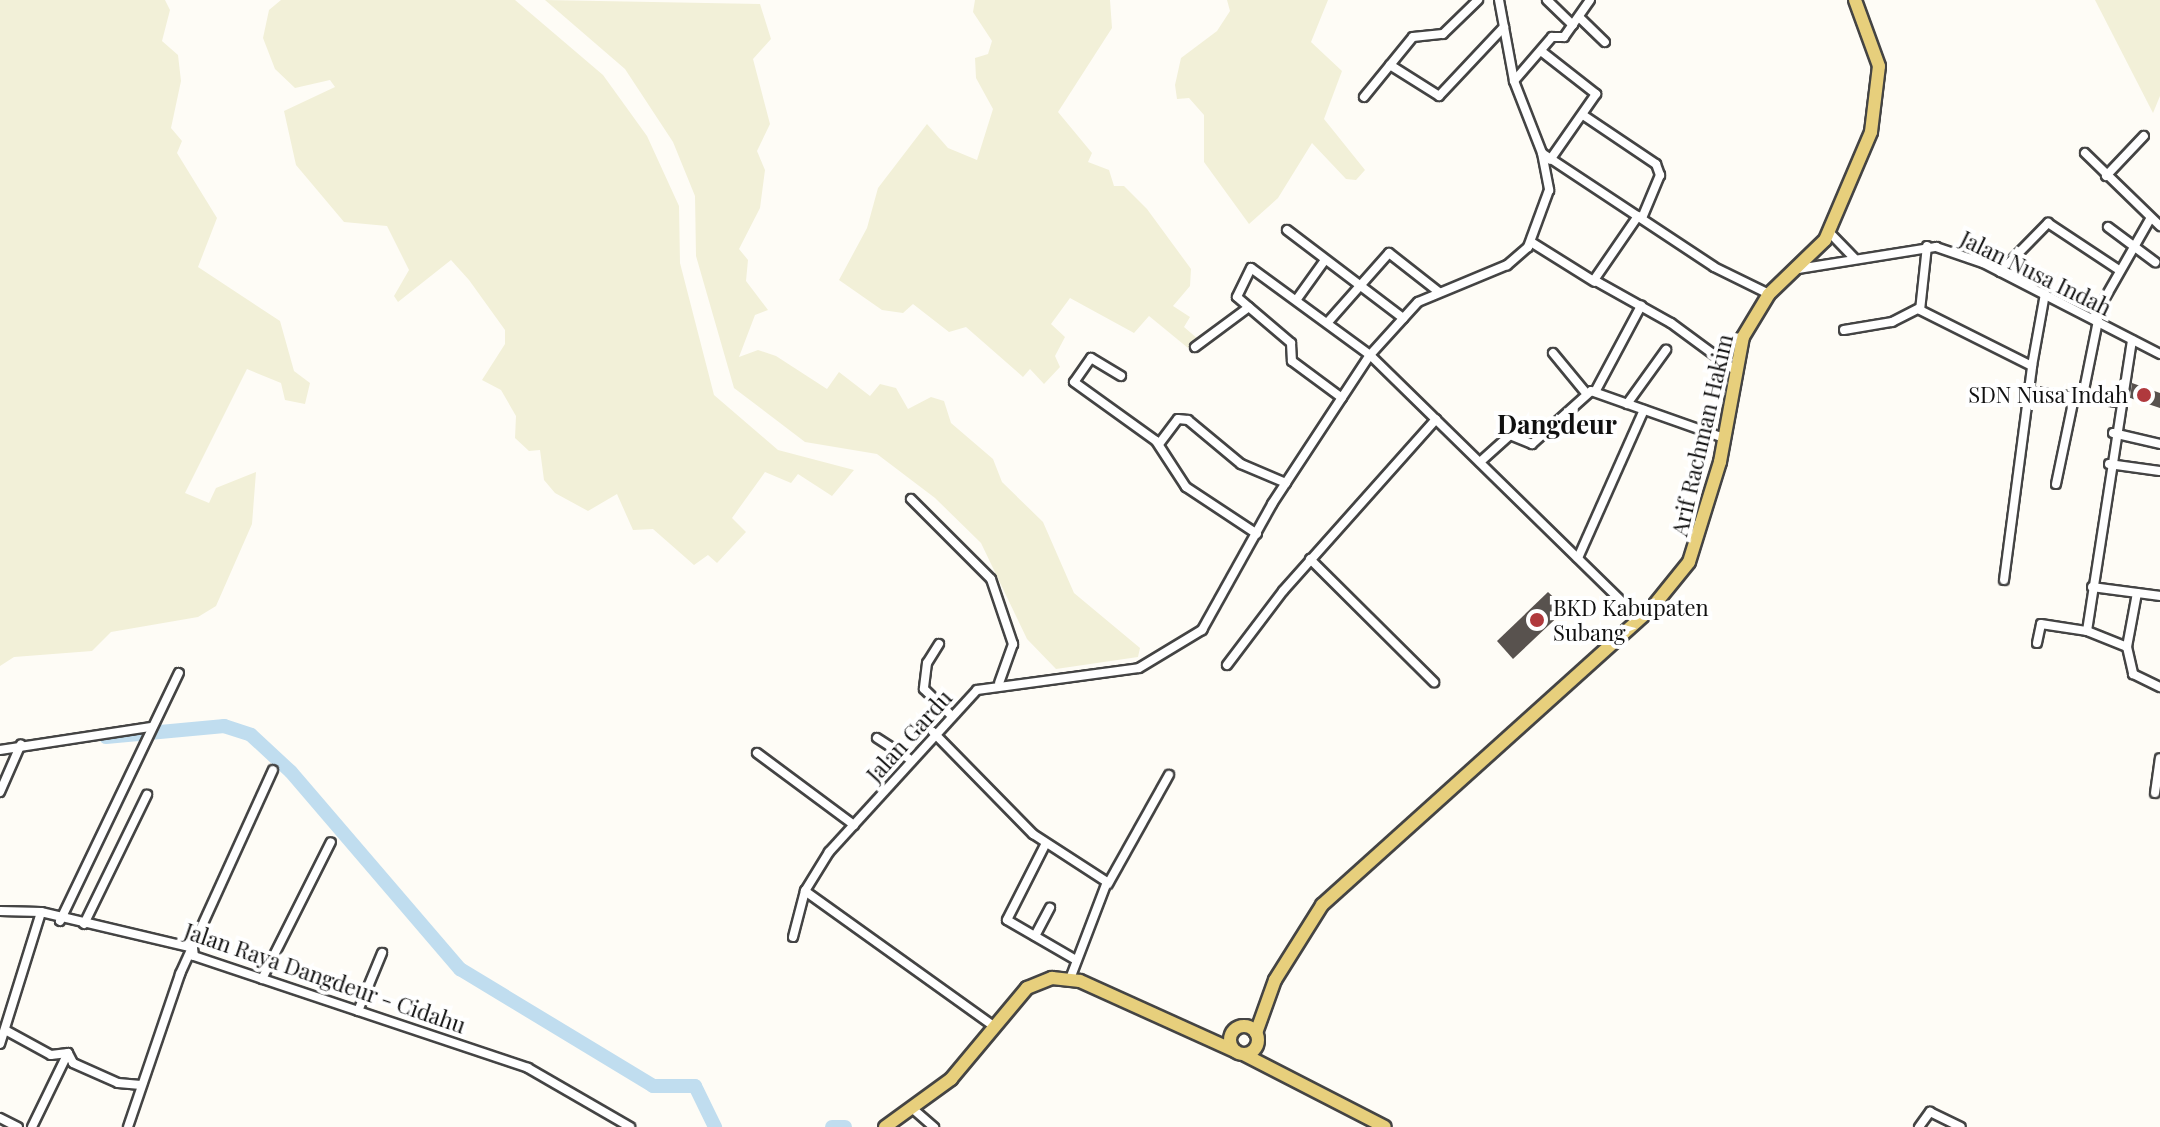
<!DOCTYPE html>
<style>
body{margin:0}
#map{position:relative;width:2160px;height:1127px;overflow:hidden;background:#fefcf6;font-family:"Playfair Display",serif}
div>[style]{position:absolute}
.farmland>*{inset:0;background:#f2f0d8}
.river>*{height:14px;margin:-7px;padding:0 7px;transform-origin:7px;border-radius:7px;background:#c0ddef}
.building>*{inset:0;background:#58524e}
.roads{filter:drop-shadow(2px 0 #444) drop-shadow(-2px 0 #444) drop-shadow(0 2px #444) drop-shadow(0 -2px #444)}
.street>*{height:8px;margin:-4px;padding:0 4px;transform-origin:4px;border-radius:4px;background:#fff}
.primary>*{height:12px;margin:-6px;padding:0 6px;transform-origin:6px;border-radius:6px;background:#e7cf7c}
.primary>.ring{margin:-6px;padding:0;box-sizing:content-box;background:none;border:12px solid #e7cf7c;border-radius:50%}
.dots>*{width:22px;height:22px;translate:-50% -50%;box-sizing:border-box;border:4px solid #fff;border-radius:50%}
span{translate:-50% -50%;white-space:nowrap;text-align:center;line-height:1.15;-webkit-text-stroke:8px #fff;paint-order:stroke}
.street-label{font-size:22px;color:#111}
.poi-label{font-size:22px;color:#111}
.right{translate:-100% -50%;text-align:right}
.left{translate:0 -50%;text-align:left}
.quarter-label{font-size:26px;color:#111;font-weight:700}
</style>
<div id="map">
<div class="farmland">
<i style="clip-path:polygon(0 0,165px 0,170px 10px,162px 41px,178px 55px,181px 81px,171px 128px,182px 141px,177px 153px,217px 218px,198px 267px,280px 321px,294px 371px,310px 383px,305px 404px,285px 400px,281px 383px,247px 369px,185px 493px,209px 503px,216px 488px,256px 472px,252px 524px,216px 606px,198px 617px,111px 632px,92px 651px,14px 657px,0 666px)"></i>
<i style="clip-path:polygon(281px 0,515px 0,603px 75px,647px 136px,679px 206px,680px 263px,714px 395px,778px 450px,854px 470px,832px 496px,798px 474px,791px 483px,765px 472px,732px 518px,746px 532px,717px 563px,708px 555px,694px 565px,653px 529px,633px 530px,617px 494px,588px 511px,555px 493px,544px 480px,540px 450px,529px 451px,515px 438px,516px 416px,501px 390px,482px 380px,505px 344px,505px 330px,469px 280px,451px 260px,398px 302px,394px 296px,409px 270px,387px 226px,344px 222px,296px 165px,284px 111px,335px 87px,330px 80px,295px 88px,275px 69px,263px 38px,269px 10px)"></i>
<i style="clip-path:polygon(545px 0,760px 4px,771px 39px,753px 59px,770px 124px,757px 151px,765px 170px,760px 208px,739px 249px,748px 260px,746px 281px,768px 310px,755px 315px,739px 357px,758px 350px,776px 356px,827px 389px,839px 372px,870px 396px,880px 384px,896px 388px,908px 409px,931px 397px,944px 401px,951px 423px,993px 459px,1002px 482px,1043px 522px,1074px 593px,1140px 648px,1138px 657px,1056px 669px,1027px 639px,981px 543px,935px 498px,877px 454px,805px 442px,734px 388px,696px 256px,695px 196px,673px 142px,625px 69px)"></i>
<i style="clip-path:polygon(975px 0,1110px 0,1112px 28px,1058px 112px,1092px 153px,1088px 162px,1109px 170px,1114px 186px,1124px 186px,1147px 209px,1191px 269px,1190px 286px,1173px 306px,1190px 317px,1184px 327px,1198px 339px,1188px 348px,1149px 316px,1134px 333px,1070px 298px,1051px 324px,1065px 337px,1055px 356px,1060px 367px,1044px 384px,1030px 369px,1023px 377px,966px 327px,949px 332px,913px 304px,903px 313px,882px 310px,839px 280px,867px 228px,878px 188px,927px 124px,948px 148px,977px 160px,993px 109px,976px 78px,975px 58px,988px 54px,992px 41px,973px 12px)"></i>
<i style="clip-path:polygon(1227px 0,1328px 0,1311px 42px,1342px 71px,1324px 119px,1365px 170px,1356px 180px,1346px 179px,1312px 143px,1278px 198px,1249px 224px,1204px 162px,1204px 115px,1189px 98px,1177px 99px,1175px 85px,1181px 58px,1217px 31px,1230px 11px)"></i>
<i style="clip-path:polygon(2095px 0,2160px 0,2160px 96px,2153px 113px)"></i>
</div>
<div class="river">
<i style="left:106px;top:737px;width:119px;rotate:-5.3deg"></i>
<i style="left:224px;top:726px;width:28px;rotate:18deg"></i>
<i style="left:251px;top:735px;width:54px;rotate:42.8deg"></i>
<i style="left:291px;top:772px;width:260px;rotate:49.4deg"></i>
<i style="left:460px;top:969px;width:226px;rotate:31.2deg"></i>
<i style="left:653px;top:1086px;width:42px"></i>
<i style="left:695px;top:1086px;width:46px;rotate:64deg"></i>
<i style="left:832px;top:1127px;width:13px"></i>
</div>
<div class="building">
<i style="clip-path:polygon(2132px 383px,2160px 393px,2160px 408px,2130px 398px)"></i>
<i style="clip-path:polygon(1548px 592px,1566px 609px,1513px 659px,1497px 641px)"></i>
</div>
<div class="roads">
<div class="street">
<i style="left:1499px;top:0;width:82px;rotate:79.5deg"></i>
<i style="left:1514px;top:81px;width:77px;rotate:68.7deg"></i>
<i style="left:1542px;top:153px;width:206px;rotate:33.5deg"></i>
<i style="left:1714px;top:267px;width:61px;rotate:26.1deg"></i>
<i style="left:1547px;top:0;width:36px;rotate:44deg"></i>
<i style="left:1579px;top:17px;width:36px;rotate:44deg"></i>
<i style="left:1541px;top:51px;width:70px;rotate:38deg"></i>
<i style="left:1596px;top:94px;width:80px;rotate:124.9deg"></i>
<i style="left:1390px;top:65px;width:58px;rotate:32.3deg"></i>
<i style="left:1439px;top:96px;width:95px;rotate:-46.7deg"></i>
<i style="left:1514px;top:81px;width:58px;rotate:-49.2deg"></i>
<i style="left:1552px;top:37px;width:12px"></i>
<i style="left:1564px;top:37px;width:45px;rotate:-54.9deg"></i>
<i style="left:1364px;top:97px;width:77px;rotate:-50.8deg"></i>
<i style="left:1413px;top:37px;width:30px;rotate:-6deg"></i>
<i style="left:1443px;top:34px;width:49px;rotate:-44.2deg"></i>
<i style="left:1583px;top:115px;width:88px;rotate:33.9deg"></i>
<i style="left:1656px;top:164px;width:12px;rotate:70deg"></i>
<i style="left:1660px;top:175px;width:47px;rotate:112.7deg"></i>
<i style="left:1542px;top:153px;width:38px;rotate:79deg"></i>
<i style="left:1549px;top:190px;width:61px;rotate:110.2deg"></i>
<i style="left:1528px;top:247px;width:28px;rotate:139deg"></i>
<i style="left:1507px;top:265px;width:96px;rotate:157.4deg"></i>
<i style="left:1418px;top:302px;width:72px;rotate:132.2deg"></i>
<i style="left:1370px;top:355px;width:378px;rotate:44.4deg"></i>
<i style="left:2085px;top:153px;width:105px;rotate:44.2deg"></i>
<i style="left:2106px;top:176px;width:55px;rotate:-46.5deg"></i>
<i style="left:1638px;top:216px;width:78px;rotate:124.5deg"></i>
<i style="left:1594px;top:280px;width:88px;rotate:29.2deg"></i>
<i style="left:1671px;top:323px;width:81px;rotate:36.4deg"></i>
<i style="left:2108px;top:227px;width:59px;rotate:36.7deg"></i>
<i style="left:1287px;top:230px;width:146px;rotate:37.2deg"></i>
<i style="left:1829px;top:232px;width:36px;rotate:46deg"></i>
<i style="left:1531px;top:242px;width:75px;rotate:32deg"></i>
<i style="left:1927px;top:246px;width:64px;rotate:96.2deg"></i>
<i style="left:1920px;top:310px;width:125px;rotate:26.6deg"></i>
<i style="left:2032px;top:366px;width:73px;rotate:-79.8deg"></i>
<i style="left:1798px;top:269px;width:140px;rotate:-9.1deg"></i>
<i style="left:1936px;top:247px;width:50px;rotate:18.8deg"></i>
<i style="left:1983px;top:263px;width:199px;rotate:27.2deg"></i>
<i style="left:2000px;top:272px;width:69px;rotate:-45.6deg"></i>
<i style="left:2048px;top:223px;width:82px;rotate:33.5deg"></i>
<i style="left:1297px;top:299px;width:48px;rotate:-54.3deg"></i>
<i style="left:2093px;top:319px;width:115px;rotate:-60.3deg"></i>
<i style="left:1328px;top:322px;width:92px;rotate:-48.5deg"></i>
<i style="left:1389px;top:253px;width:63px;rotate:38deg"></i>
<i style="left:1844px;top:330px;width:49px;rotate:-9.5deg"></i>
<i style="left:1892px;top:322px;width:30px;rotate:-27deg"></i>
<i style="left:1195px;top:347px;width:67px;rotate:-36.5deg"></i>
<i style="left:1553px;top:353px;width:52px;rotate:50.5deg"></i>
<i style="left:1121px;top:376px;width:35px;rotate:-149deg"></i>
<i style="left:1091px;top:358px;width:29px;rotate:125deg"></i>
<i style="left:1074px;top:382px;width:101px;rotate:35.7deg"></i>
<i style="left:1156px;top:441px;width:55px;rotate:56.9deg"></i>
<i style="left:1186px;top:487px;width:85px;rotate:33.5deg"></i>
<i style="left:2026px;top:391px;width:93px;rotate:6.8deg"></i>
<i style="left:1595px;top:392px;width:98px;rotate:-61.9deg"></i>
<i style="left:2082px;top:400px;width:81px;rotate:-78.6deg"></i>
<i style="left:1627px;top:404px;width:67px;rotate:-54.2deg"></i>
<i style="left:2113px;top:433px;width:48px;rotate:13.2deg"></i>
<i style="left:1159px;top:444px;width:31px;rotate:-53deg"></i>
<i style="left:1178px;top:419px;width:10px;rotate:6deg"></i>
<i style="left:1188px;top:420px;width:69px;rotate:39.7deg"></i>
<i style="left:1241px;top:464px;width:49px;rotate:22.9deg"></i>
<i style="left:1480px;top:462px;width:40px;rotate:-42deg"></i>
<i style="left:1510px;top:435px;width:24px;rotate:22deg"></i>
<i style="left:1532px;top:444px;width:79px;rotate:-41.9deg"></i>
<i style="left:1591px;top:391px;width:141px;rotate:19.5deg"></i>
<i style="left:2109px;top:464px;width:51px;rotate:7.8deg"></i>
<i style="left:2056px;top:484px;width:88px;rotate:-78.2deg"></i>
<i style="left:911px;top:499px;width:113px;rotate:45deg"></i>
<i style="left:991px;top:579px;width:69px;rotate:71.3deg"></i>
<i style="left:1013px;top:644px;width:41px;rotate:109.7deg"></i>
<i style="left:1578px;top:558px;width:162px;rotate:-66deg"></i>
<i style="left:1310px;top:559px;width:175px;rotate:44.8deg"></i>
<i style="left:2004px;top:580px;width:216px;rotate:-82.5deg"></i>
<i style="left:2092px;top:587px;width:69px;rotate:7.5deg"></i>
<i style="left:2137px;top:593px;width:55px;rotate:100.5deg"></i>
<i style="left:2127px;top:647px;width:28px;rotate:77deg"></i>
<i style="left:2133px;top:674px;width:30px;rotate:26deg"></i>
<i style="left:2037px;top:643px;width:19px;rotate:-78deg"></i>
<i style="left:2041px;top:624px;width:47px;rotate:8.7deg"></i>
<i style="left:939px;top:644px;width:22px;rotate:122deg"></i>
<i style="left:927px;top:663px;width:26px;rotate:97deg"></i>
<i style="left:924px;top:689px;width:35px;rotate:44deg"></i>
<i style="left:2127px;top:647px;width:43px;rotate:-158.2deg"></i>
<i style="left:2087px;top:631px;width:294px;rotate:-81.2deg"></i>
<i style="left:1227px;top:665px;width:93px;rotate:-52.9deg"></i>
<i style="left:1283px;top:591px;width:230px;rotate:-48.3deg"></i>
<i style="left:933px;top:732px;width:143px;rotate:45.6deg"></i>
<i style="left:1033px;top:834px;width:88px;rotate:33deg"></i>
<i style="left:1107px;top:882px;width:104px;rotate:110.9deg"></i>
<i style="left:877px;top:738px;width:38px;rotate:33deg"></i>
<i style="left:0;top:750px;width:153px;rotate:-8.7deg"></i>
<i style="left:757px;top:753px;width:121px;rotate:36.6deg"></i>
<i style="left:0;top:792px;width:52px;rotate:-66.4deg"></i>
<i style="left:2155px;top:793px;width:35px;rotate:-82deg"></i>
<i style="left:1045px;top:845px;width:84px;rotate:116.9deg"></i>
<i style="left:1007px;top:920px;width:80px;rotate:30.1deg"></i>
<i style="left:1108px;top:884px;width:125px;rotate:-60.8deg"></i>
<i style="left:805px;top:891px;width:234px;rotate:35.6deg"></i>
<i style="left:0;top:911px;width:41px;rotate:1.4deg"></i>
<i style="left:41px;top:912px;width:156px;rotate:13.3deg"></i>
<i style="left:193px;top:948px;width:8px;rotate:83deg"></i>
<i style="left:194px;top:956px;width:352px;rotate:18.5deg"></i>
<i style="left:528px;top:1068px;width:118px;rotate:30deg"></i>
<i style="left:60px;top:921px;width:275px;rotate:-64.4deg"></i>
<i style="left:84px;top:924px;width:144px;rotate:-64deg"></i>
<i style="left:1035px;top:936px;width:32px;rotate:-62deg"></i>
<i style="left:793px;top:937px;width:48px;rotate:-75.4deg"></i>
<i style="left:805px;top:891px;width:46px;rotate:-58.4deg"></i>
<i style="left:829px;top:852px;width:219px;rotate:-47.6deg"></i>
<i style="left:977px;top:690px;width:163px;rotate:-7.7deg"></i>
<i style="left:1139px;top:668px;width:74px;rotate:-31.1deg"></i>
<i style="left:1202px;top:630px;width:144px;rotate:-60.9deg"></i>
<i style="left:1272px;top:504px;width:178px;rotate:-56.7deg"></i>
<i style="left:1370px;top:355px;width:147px;rotate:-143.8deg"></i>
<i style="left:1251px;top:268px;width:32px;rotate:116deg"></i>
<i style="left:1237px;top:297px;width:71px;rotate:40.4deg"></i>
<i style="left:1291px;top:343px;width:18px;rotate:87deg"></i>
<i style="left:1292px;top:361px;width:62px;rotate:36.5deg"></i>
<i style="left:262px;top:979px;width:153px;rotate:-63.3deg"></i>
<i style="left:358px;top:1011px;width:63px;rotate:-67.5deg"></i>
<i style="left:7px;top:1031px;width:50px;rotate:28.6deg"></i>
<i style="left:51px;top:1055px;width:17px;rotate:-7deg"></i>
<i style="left:68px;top:1053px;width:11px;rotate:63deg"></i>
<i style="left:73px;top:1063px;width:49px;rotate:24deg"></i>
<i style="left:118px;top:1083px;width:23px;rotate:5deg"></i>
<i style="left:0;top:1044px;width:138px;rotate:-72.7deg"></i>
<i style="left:913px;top:1109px;width:28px;rotate:41deg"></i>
<i style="left:0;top:1118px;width:20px;rotate:27deg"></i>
<i style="left:32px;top:1127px;width:82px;rotate:-64.1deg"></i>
<i style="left:128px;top:1127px;width:162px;rotate:-71.2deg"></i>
<i style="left:180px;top:974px;width:224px;rotate:-65.5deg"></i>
<i style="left:1919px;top:1127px;width:19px;rotate:-54deg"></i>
<i style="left:1930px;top:1112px;width:34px;rotate:26deg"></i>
</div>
<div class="primary">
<i class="ring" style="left:1230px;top:1026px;width:16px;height:16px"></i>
<i style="left:1256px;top:1033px;width:56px;rotate:-70.3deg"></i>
<i style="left:1275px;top:980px;width:89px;rotate:-57.9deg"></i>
<i style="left:1322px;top:905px;width:443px;rotate:-42deg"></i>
<i style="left:1651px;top:609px;width:60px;rotate:-51deg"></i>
<i style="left:1689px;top:562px;width:105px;rotate:-72.8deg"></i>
<i style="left:1720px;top:462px;width:127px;rotate:-79.6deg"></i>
<i style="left:1743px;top:337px;width:50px;rotate:-58.8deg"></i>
<i style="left:1769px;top:294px;width:78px;rotate:-44deg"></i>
<i style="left:1825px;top:240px;width:117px;rotate:-66.9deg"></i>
<i style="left:1871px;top:132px;width:66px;rotate:-83.1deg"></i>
<i style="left:1879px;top:66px;width:70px;rotate:-110deg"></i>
<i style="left:1245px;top:1055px;width:157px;rotate:27.2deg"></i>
<i style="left:885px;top:1127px;width:82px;rotate:-36deg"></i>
<i style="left:951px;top:1079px;width:119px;rotate:-50.1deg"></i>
<i style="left:1027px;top:988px;width:27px;rotate:-22deg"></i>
<i style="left:1052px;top:978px;width:28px;rotate:6deg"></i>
<i style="left:1080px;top:981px;width:170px;rotate:24.3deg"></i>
</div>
</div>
<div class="dots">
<i style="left:2144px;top:395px;background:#b0393d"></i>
<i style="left:1537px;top:620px;background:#b0393d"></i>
</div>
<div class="street-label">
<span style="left:2036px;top:273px;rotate:26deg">Jalan Nusa Indah</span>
<span style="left:1702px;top:435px;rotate:-77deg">Arif Rachman Hakim</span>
<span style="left:909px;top:736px;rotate:-48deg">Jalan Gardu</span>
<span style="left:325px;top:978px;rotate:19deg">Jalan Raya Dangdeur - Cidahu</span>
</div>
<div class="poi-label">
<span class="right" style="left:2128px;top:395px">SDN Nusa Indah</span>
<span class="left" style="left:1553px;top:620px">BKD Kabupaten<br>Subang</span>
</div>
<div class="quarter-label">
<span style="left:1557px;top:424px">Dangdeur</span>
</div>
</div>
